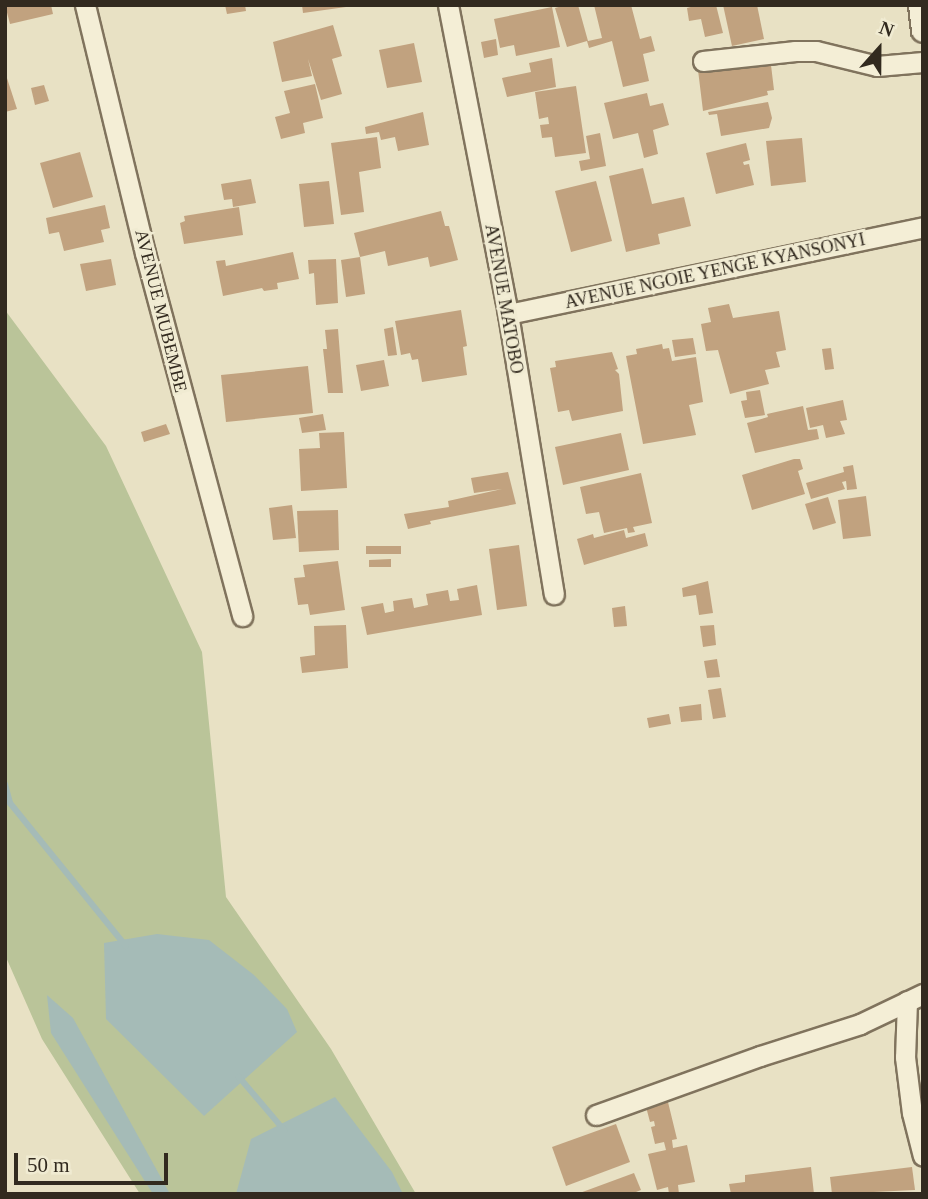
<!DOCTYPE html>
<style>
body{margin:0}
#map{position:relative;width:928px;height:1199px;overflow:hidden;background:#e8e1c4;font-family:Georgia,serif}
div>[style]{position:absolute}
.green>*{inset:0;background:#bac499}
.water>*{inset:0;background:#a5bbb7}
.stream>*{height:6px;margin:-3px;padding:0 3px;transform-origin:3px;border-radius:3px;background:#a5bbb7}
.building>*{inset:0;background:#c1a27f}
.roads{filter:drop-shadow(2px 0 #80735d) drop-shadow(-2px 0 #80735d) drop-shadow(0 2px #80735d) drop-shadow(0 -2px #80735d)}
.minor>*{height:19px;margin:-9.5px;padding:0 9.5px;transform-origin:9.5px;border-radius:9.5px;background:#f4eed6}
.tertiary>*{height:23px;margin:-11.5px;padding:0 11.5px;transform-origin:11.5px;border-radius:11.5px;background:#f4eed6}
span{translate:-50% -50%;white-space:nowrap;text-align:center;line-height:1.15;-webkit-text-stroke:6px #f0ebd2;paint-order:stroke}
.street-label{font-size:18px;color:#322a1f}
.frame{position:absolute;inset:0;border:7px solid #322a1f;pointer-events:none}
.north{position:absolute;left:844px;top:14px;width:70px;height:70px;-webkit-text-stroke:5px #f0ebd2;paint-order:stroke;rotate:21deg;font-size:19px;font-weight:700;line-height:28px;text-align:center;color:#322a1f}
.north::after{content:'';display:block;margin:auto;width:24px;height:32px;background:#322a1f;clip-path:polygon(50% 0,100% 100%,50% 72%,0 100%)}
.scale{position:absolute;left:14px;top:1153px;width:154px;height:32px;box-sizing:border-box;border:4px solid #322a1f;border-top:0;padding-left:9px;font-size:21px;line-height:24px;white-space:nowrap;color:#322a1f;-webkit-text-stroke:5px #f0ebd2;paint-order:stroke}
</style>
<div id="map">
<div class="green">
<i style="clip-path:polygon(5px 310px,106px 446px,202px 652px,226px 897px,331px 1049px,416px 1194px,140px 1194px,42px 1039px,5px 955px)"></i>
</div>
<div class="water">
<i style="clip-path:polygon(157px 934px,209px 940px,254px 975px,287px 1009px,297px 1032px,204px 1116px,106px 1019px,104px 943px)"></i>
<i style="clip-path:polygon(47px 995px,73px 1018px,170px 1194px,153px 1194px,51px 1033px)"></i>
<i style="clip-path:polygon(335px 1097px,392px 1172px,403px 1194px,236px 1194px,251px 1139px)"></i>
</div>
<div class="stream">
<i style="left:5px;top:784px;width:20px;rotate:75deg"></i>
<i style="left:10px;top:803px;width:184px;rotate:51deg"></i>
<i style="left:239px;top:1077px;width:70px;rotate:49.7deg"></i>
</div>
<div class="building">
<i style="clip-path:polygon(5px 5px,51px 5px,53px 14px,10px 24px)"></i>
<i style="clip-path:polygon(225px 5px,245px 5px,246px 11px,227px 14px)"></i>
<i style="clip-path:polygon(302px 5px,346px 5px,346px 7px,303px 13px)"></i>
<i style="clip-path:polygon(566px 5px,578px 5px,588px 41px,602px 38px,594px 5px,631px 5px,640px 39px,651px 36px,655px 51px,643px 54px,649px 81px,623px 87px,612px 41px,589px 48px,587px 41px,567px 47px,555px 8px)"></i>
<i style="clip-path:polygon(698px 5px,716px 5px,723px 33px,705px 37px,701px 19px,689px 21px,687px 8px)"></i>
<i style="clip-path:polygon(723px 5px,757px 5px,764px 39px,732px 46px)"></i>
<i style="clip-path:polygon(552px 7px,560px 47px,516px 56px,514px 45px,500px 48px,494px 19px)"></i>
<i style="clip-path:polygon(333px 25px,342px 56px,332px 59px,342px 94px,321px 100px,308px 59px,312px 76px,282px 82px,273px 42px)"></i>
<i style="clip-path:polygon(496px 39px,498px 55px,484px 58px,481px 42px)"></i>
<i style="clip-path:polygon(414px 43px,422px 82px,387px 88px,379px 50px)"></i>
<i style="clip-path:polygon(552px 58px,556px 87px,507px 97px,502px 78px,531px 72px,529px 63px)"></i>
<i style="clip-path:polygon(749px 60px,751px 68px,771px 65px,774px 90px,767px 91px,768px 95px,703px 111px,698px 70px)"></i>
<i style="clip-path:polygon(5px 72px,17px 109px,5px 112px)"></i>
<i style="clip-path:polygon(315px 84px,323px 118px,303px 123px,305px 133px,281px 139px,275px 117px,290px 113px,284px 91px)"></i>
<i style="clip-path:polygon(44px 85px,49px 101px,35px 105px,31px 88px)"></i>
<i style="clip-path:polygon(576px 86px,586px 153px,555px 157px,552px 137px,542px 138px,540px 125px,549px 124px,548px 117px,539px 119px,535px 92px)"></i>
<i style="clip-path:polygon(647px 93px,650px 106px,663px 103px,669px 125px,653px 130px,658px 154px,644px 158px,638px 133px,613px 139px,604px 103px)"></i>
<i style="clip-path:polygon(768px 102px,772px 118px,769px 128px,721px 136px,717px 114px,709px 115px,708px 112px)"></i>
<i style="clip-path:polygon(423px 112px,429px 145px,398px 151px,395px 137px,381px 140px,379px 132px,366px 134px,365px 127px)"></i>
<i style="clip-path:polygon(600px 133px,606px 166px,581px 171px,579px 161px,590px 159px,586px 136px)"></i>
<i style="clip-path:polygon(377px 137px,381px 168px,359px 172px,364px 212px,341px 215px,331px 143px)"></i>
<i style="clip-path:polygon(802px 138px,806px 182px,771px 186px,766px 141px)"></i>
<i style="clip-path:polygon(746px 143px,750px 160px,743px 162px,744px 165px,749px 164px,754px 185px,716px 194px,706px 153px)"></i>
<i style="clip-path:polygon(80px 152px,93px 197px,53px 208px,40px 163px)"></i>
<i style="clip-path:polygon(643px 168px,652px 204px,684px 197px,691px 226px,658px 234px,660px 244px,626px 252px,609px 176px)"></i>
<i style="clip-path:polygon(251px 179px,256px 203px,233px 207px,232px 199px,224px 200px,221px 184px)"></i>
<i style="clip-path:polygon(329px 181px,334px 224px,304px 227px,299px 184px)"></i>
<i style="clip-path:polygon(596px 181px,612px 241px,571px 252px,555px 191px)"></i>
<i style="clip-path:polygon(105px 205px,110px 228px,101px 230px,104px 242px,64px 251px,59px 232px,49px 234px,46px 218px)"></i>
<i style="clip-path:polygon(239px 207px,243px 235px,184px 244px,180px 223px,185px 221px,184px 216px)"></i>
<i style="clip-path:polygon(441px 211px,445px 226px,449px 226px,458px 260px,430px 267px,428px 257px,388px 266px,385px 251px,360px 257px,354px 233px)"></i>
<i style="clip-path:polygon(293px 252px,299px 279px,277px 283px,278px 289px,264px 291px,262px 288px,223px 296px,216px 261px,225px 260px,226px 266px)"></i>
<i style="clip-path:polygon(360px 257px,365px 294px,346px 297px,341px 260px)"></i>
<i style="clip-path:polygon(111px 259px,116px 285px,86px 291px,80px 264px)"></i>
<i style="clip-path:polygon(336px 259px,338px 303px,316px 305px,314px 273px,309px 274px,308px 260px)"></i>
<i style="clip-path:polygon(729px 304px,733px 318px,779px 311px,786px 350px,776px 352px,780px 367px,765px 370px,769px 384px,730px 394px,718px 350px,706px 351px,701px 324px,711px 322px,708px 308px)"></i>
<i style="clip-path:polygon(461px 310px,467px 346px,463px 347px,467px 375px,422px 382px,418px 359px,412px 360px,410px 353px,401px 355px,395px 321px)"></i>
<i style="clip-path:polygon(393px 327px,397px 355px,388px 356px,384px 329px)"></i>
<i style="clip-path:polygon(338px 329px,343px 393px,328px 393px,323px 349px,327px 349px,325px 330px)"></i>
<i style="clip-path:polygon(693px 338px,696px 354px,675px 357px,672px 340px)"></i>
<i style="clip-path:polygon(662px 344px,663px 349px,669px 348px,672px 361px,696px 357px,703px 402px,689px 405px,696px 435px,643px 444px,626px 356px,637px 354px,636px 349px)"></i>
<i style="clip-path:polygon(831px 348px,834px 369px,825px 370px,822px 349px)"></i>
<i style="clip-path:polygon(612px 352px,618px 369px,615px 370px,619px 374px,623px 411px,572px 421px,569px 410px,558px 412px,550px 368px,556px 367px,555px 361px)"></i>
<i style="clip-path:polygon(384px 360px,389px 386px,361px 391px,356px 365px)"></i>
<i style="clip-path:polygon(308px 366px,313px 413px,226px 422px,221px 375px)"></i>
<i style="clip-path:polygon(760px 390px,765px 415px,745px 418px,741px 401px,747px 400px,746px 392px)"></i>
<i style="clip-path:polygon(843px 400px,847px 420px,840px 421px,845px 434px,826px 438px,823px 425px,810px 428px,806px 408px)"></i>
<i style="clip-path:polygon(803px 406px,808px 430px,817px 429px,819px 439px,755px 453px,747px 423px,768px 417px,767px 414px)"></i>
<i style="clip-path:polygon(323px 414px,326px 430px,302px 433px,299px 418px)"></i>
<i style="clip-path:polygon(166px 424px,170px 434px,144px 442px,141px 432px)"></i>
<i style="clip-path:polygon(344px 432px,347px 488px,301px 491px,299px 449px,320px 448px,319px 433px)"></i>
<i style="clip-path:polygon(621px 433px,629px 470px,563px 485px,555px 447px)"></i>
<i style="clip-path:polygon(794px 459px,800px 459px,803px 469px,798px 471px,805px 494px,752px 510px,742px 475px)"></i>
<i style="clip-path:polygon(853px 465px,857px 489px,847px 490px,846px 481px,842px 482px,845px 489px,811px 499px,806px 483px,844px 472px,843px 467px)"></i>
<i style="clip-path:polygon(508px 472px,516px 504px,430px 521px,431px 524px,408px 529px,404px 514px,449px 507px,448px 501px,502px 489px,474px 493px,471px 478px)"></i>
<i style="clip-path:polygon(641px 473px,652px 523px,633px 527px,635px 532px,628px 533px,627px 528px,604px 533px,599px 512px,586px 514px,580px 487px)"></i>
<i style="clip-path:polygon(866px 496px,871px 536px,843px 539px,838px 500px)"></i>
<i style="clip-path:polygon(828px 497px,836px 523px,813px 530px,805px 504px)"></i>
<i style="clip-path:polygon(292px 505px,296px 538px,273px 540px,269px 508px)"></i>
<i style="clip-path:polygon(338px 510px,339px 550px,299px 552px,297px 511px)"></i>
<i style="clip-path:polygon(624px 530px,626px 538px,645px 533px,648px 546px,584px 565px,577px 539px,593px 534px,594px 538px)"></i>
<i style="clip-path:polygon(519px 545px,527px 606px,497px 610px,489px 549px)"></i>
<i style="clip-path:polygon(366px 546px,401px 546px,401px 554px,366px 554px)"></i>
<i style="clip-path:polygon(391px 559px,391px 567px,369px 567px,369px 560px)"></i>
<i style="clip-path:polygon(338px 561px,345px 610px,310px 615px,308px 604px,298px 605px,294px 578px,305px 577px,303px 565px)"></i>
<i style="clip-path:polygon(708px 581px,713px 613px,699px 615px,696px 595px,683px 597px,682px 588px)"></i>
<i style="clip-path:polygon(477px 585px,482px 615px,367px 635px,361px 607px,383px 603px,385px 613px,394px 611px,393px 601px,412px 598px,414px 608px,428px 605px,426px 594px,448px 590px,450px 601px,459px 600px,457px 589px)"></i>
<i style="clip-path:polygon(625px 606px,627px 626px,614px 627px,612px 608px)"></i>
<i style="clip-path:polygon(346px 625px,348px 668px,302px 673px,300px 657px,315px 655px,314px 626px)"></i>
<i style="clip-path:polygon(714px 625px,716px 645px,703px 647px,700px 626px)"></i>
<i style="clip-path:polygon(717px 659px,720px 677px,707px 678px,704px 661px)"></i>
<i style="clip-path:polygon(721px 688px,726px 717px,713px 719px,708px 690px)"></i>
<i style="clip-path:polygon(701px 704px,702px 720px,681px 722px,679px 707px)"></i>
<i style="clip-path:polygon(669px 714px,671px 724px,649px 728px,647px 718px)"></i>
<i style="clip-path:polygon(667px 1098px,677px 1139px,672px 1140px,673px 1148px,687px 1145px,695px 1182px,678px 1185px,679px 1194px,669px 1194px,668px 1187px,657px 1190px,648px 1154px,666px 1150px,664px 1142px,655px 1144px,651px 1127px,655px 1126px,654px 1121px,650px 1122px,645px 1103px)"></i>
<i style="clip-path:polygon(616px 1124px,630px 1162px,566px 1186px,552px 1147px)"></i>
<i style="clip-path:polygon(811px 1167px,814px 1194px,731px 1194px,729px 1184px,745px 1182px,745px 1175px)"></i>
<i style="clip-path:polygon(912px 1167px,915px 1190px,832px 1194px,830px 1177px)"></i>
<i style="clip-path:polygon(634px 1173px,641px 1190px,631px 1194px,577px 1194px)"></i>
</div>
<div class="roads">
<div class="minor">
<i style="left:85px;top:5px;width:255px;rotate:76.4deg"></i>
<i style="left:145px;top:253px;width:376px;rotate:75deg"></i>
<i style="left:448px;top:5px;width:315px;rotate:79deg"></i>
<i style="left:508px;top:314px;width:284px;rotate:80.7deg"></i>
<i style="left:703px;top:61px;width:93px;rotate:-6.2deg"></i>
<i style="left:795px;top:51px;width:21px"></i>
<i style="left:816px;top:51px;width:63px;rotate:13.8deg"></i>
<i style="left:877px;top:66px;width:46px;rotate:-5deg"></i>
<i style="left:508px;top:314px;width:424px;rotate:-11.8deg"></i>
<i style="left:907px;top:1001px;width:56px;rotate:92deg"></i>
<i style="left:905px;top:1057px;width:56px;rotate:82.9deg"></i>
<i style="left:912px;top:1113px;width:44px;rotate:75.7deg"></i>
<i style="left:596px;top:1115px;width:174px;rotate:-19.8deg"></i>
<i style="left:760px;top:1056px;width:105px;rotate:-17.7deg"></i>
<i style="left:860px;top:1024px;width:70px;rotate:-25.5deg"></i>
</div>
<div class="tertiary">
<i style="left:920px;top:5px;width:25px;rotate:83deg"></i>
</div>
</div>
<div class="street-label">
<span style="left:715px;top:271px;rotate:-12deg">AVENUE NGOIE YENGE KYANSONYI</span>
<span style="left:504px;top:299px;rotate:80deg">AVENUE MATOBO</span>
<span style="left:161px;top:311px;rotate:76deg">AVENUE MUBEMBE</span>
</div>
<div class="frame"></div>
<div class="north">N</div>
<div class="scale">50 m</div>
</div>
